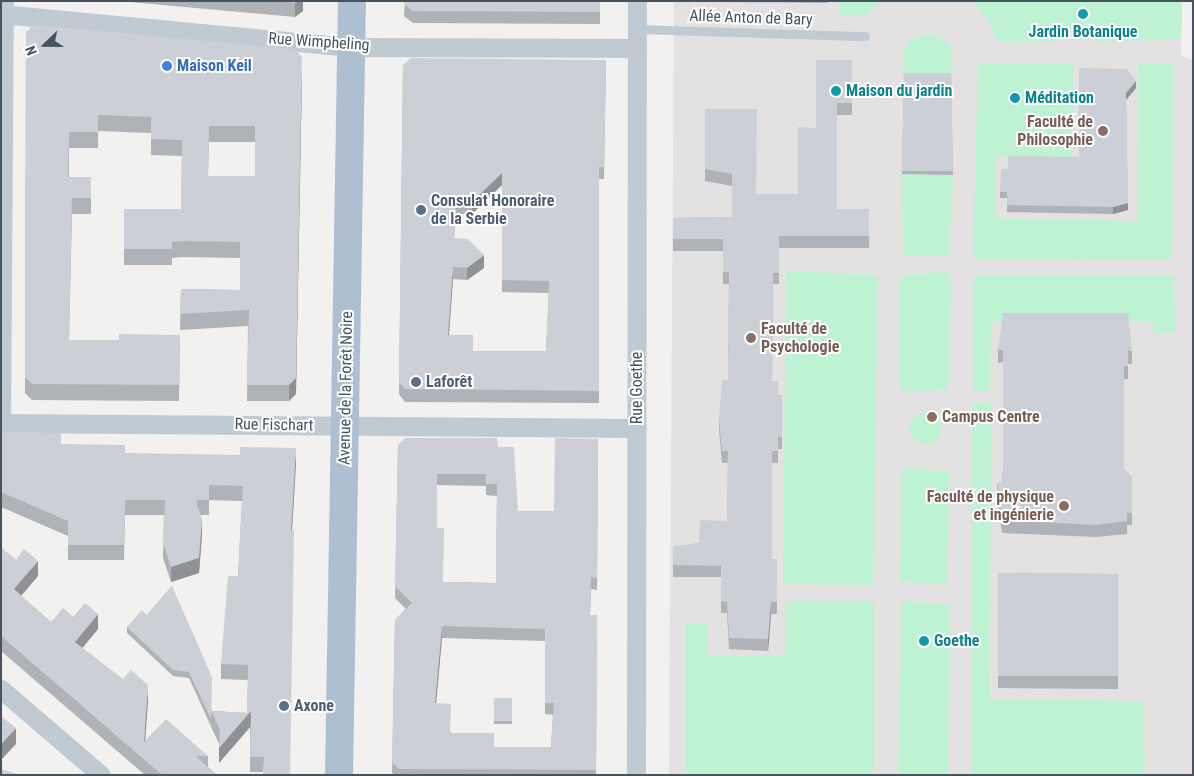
<!DOCTYPE html>
<meta charset="utf-8">
<style>
body{margin:0}
#map{position:relative;width:1194px;height:776px;overflow:hidden;background:#f3f0f0;font-family:"Roboto Condensed",sans-serif}
div>[style]{position:absolute}
.education>*{inset:0;background:#e4e1e2}
.green>*{inset:0;background:#bdf3d3}
.round{border-radius:50%}
.service>*{height:9px;margin:-4.5px;padding:0 4.5px;transform-origin:4.5px;border-radius:4.5px;background:#c0cad3}
.minor>*{height:19px;margin:-9.5px;padding:0 9.5px;transform-origin:9.5px;border-radius:9.5px;background:#c0cad3}
.primary>*{height:28px;margin:-14px;padding:0 14px;transform-origin:14px;border-radius:14px;background:#aebfd1}
.wall>*{inset:0;background:#afb2b7}
.shaded-wall>*{inset:0;background:#8f9195}
.building>*{inset:0;background:#cccfd5}
.dots>*{width:14px;height:14px;translate:-50% -50%;box-sizing:border-box;border:2px solid #fff;border-radius:50%}
span{translate:-50% -50%;white-space:nowrap;text-align:center;line-height:1.15;-webkit-text-stroke:4px #fff;paint-order:stroke}
.street-label{font-size:16px;color:#47535f}
.culture-label{font-size:16px;color:#0d838f;font-weight:700}
.left{translate:0 -50%;text-align:left}
.shop-label{font-size:16px;color:#366cbe;font-weight:700}
.education-label{font-size:16px;color:#785e54;font-weight:700}
.right{translate:-100% -50%;text-align:right}
.service-label{font-size:16px;color:#4e5e75;font-weight:700}
.frame{position:absolute;inset:0;border:2px solid #47535f;pointer-events:none}
.north{position:absolute;left:20px;top:20px;width:50px;height:50px;-webkit-text-stroke:4px #fff;paint-order:stroke;rotate:248deg;font-size:14px;font-weight:700;line-height:20px;text-align:center;color:#47535f}
.north::after{content:'';display:block;margin:auto;width:18px;height:22px;background:#47535f;clip-path:polygon(50% 0,100% 100%,50% 72%,0 100%)}
</style>
<div id="map">
<div class="education">
<i style="clip-path:polygon(674px 1px,1182px 1px,1181px 56px,1193px 60px,1193px 775px,669px 775px)"></i>
</div>
<div class="green">
<i style="clip-path:polygon(839px 1px,882px 1px,865px 16px,839px 16px)"></i>
<i style="clip-path:polygon(972px 1px,1182px 1px,1181px 39px,1095px 42px,1084px 30px,1071px 29px,1057px 42px,997px 41px,991px 24px)"></i>
<i style="clip-path:polygon(930px 33px,950px 44px,953px 74px,903px 74px,903px 53px,908px 42px)"></i>
<i style="clip-path:polygon(978px 63px,1074px 64px,1072px 157px,996px 156px,996px 218px,1137px 221px,1138px 64px,1173px 64px,1172px 260px,978px 259px,973px 252px)"></i>
<i style="clip-path:polygon(902px 174px,953px 175px,949px 256px,903px 255px)"></i>
<i style="clip-path:polygon(786px 271px,878px 275px,873px 585px,783px 584px)"></i>
<i style="clip-path:polygon(947px 272px,951px 276px,949px 385px,946px 390px,904px 391px,900px 387px,900px 276px)"></i>
<i style="clip-path:polygon(978px 275px,1174px 275px,1175px 333px,1154px 334px,1153px 321px,991px 321px,990px 391px,973px 391px,973px 279px)"></i>
<i style="clip-path:polygon(972px 404px,991px 404px,990px 699px,1143px 701px,1145px 775px,971px 775px)"></i>
<i class="round" style="left:910px;top:412px;width:32px;height:32px"></i>
<i style="clip-path:polygon(902px 468px,950px 472px,947px 585px,900px 581px)"></i>
<i style="clip-path:polygon(785px 601px,874px 601px,874px 775px,686px 775px,686px 623px,707px 623px,708px 656px,785px 656px)"></i>
<i style="clip-path:polygon(902px 601px,950px 604px,948px 775px,898px 775px)"></i>
</div>
<div class="service">
<i style="left:637px;top:29px;width:228px;rotate:1.8deg"></i>
</div>
<div class="minor">
<i style="left:1px;top:14px;width:352px;rotate:5.4deg"></i>
<i style="left:351px;top:47px;width:286px;rotate:0.2deg"></i>
<i style="left:1px;top:423px;width:636px;rotate:0.45deg"></i>
<i style="left:1px;top:423px;width:421px;rotate:-89.6deg"></i>
<i style="left:1px;top:689px;width:132px;rotate:40.7deg"></i>
<i style="left:636px;top:775px;width:774px;rotate:-89.93deg"></i>
</div>
<div class="primary">
<i style="left:339px;top:775px;width:774px;rotate:-89.04deg"></i>
</div>
<div class="wall">
<i style="clip-path:polygon(119px 1px,303px 1px,303px 11px,295px 17px)"></i>
<i style="clip-path:polygon(405px 1px,600px 1px,600px 24px,413px 23px,404px 16px)"></i>
<i style="clip-path:polygon(725px 1px,828px 1px,828px 3px,725px 2px)"></i>
<i style="clip-path:polygon(evenodd,26px 32px,302px 73px,296px 394px,289px 401px,247px 401px,248px 326px,180px 330px,181px 289px,240px 290px,240px 258px,181px 257px,172px 258px,172px 265px,124px 265px,124px 209px,181px 209px,182px 156px,151px 155px,151px 133px,98px 131px,98px 148px,69px 148px,69px 177px,91px 177px,91px 214px,72px 214px,69px 340px,119px 340px,180px 335px,179px 401px,32px 400px,25px 393px,26px 32px,209px 142px,255px 142px,255px 176px,208px 176px,209px 142px)"></i>
<i style="clip-path:polygon(evenodd,606px 60px,604px 179px,599px 179px,599px 403px,405px 402px,399px 394px,403px 65px,606px 60px,502px 185px,502px 292px,549px 293px,546px 351px,473px 351px,449px 335px,453px 279px,467px 280px,484px 268px,454px 238px,456px 214px,472px 214px,502px 185px)"></i>
<i style="clip-path:polygon(852px 60px,852px 115px,837px 115px,837px 209px,869px 209px,869px 248px,779px 248px,779px 284px,773px 284px,772px 381px,778px 395px,782px 395px,782px 449px,778px 449px,778px 463px,772px 463px,772px 559px,777px 559px,777px 614px,771px 614px,768px 651px,729px 649px,727px 613px,721px 613px,721px 577px,673px 577px,673px 547px,699px 543px,727px 521px,728px 463px,722px 463px,719px 430px,719px 418px,728px 380px,729px 284px,723px 284px,723px 251px,673px 251px,673px 218px,732px 217px,732px 186px,705px 181px,705px 109px,756px 194px,798px 194px,816px 128px)"></i>
<i style="clip-path:polygon(1079px 68px,1136px 88px,1126px 100px,1128px 210px,1113px 214px,1007px 212px,1007px 198px,1000px 198px,1000px 192px,1008px 169px,1079px 157px)"></i>
<i style="clip-path:polygon(904px 73px,951px 73px,953px 175px,902px 174px)"></i>
<i style="clip-path:polygon(998px 350px,1132px 351px,1132px 364px,1128px 364px,1128px 379px,1124px 379px,1124px 469px,1132px 490px,1132px 525px,1127px 525px,1127px 534px,1096px 537px,1002px 533px,997px 496px,997px 483px,1002px 483px,1003px 468px,1003px 362px,998px 363px)"></i>
<i style="clip-path:polygon(1px 432px,61px 444px,125px 453px,296px 463px,292px 530px,263px 772px,250px 772px,250px 727px,219px 763px,219px 744px,189px 678px,173px 676px,127px 633px,127px 627px,147px 615px,172px 586px,212px 711px,247px 713px,248px 680px,221px 679px,221px 664px,238px 576px,242px 501px,209px 500px,209px 515px,200px 515px,202px 535px,199px 573px,171px 582px,163px 558px,164px 515px,125px 515px,124px 560px,68px 560px,68px 536px,1px 507px)"></i>
<i style="clip-path:polygon(evenodd,598px 439px,597px 590px,591px 589px,590px 615px,597px 615px,596px 775px,394px 775px,392px 773px,395px 620px,406px 609px,395px 598px,398px 445px,498px 447px,518px 511px,554px 511px,598px 439px,437px 485px,486px 486px,486px 495px,497px 496px,496px 583px,443px 582px,437px 528px,437px 485px,598px 439px,442px 638px,545px 641px,545px 714px,553px 715px,551px 747px,494px 747px,451px 733px,436px 703px,442px 638px)"></i>
<i style="clip-path:polygon(1px 549px,38px 576px,21px 596px,51px 622px,73px 617px,98px 629px,82px 648px,148px 700px,145px 741px,208px 756px,208px 767px,217px 775px,145px 775px,1px 651px)"></i>
<i style="clip-path:polygon(998px 573px,1118px 574px,1118px 689px,998px 688px)"></i>
<i style="clip-path:polygon(494px 698px,512px 698px,512px 724px,494px 724px)"></i>
</div>
<div class="shaded-wall">
<i style="clip-path:polygon(296px 1px,303px 1px,303px 11px,295px 17px,295px 3px)"></i>
<i style="clip-path:polygon(302px 73px,296px 394px,289px 401px,289px 385px)"></i>
<i style="clip-path:polygon(1136px 81px,1136px 88px,1126px 100px,1126px 93px)"></i>
<i style="clip-path:polygon(502px 173px,502px 185px,472px 214px,472px 202px)"></i>
<i style="clip-path:polygon(1128px 203px,1128px 210px,1113px 214px,1113px 207px)"></i>
<i style="clip-path:polygon(484px 255px,484px 268px,467px 280px,467px 268px)"></i>
<i style="clip-path:polygon(453px 267px,453px 279px,448px 347px,448px 335px)"></i>
<i style="clip-path:polygon(296px 448px,296px 463px,291px 545px,291px 530px)"></i>
<i style="clip-path:polygon(202px 520px,202px 535px,199px 573px,171px 582px,171px 567px)"></i>
<i style="clip-path:polygon(38px 561px,38px 576px,14px 604px,14px 589px)"></i>
<i style="clip-path:polygon(771px 602px,771px 614px,768px 651px,768px 639px)"></i>
<i style="clip-path:polygon(98px 614px,98px 629px,75px 657px,75px 642px)"></i>
<i style="clip-path:polygon(442px 626px,442px 638px,435px 715px,435px 703px)"></i>
<i style="clip-path:polygon(148px 685px,148px 700px,144px 757px,144px 742px)"></i>
<i style="clip-path:polygon(251px 711px,251px 726px,219px 763px,219px 748px)"></i>
<i style="clip-path:polygon(16px 728px,16px 744px,1px 760px,1px 744px)"></i>
</div>
<div class="building">
<i style="clip-path:polygon(281px 1px,296px 1px,295px 3px)"></i>
<i style="clip-path:polygon(405px 1px,600px 1px,600px 12px,413px 11px,404px 4px)"></i>
<i style="clip-path:polygon(evenodd,34px 25px,295px 49px,302px 57px,296px 378px,289px 385px,247px 385px,249px 310px,180px 314px,181px 289px,240px 290px,240px 242px,181px 241px,172px 242px,172px 249px,124px 249px,124px 209px,181px 209px,182px 140px,151px 139px,151px 117px,98px 115px,98px 132px,69px 132px,68px 177px,91px 177px,91px 198px,72px 198px,69px 340px,119px 340px,119px 334px,180px 335px,179px 385px,32px 384px,25px 377px,26px 32px,34px 25px,209px 126px,255px 126px,255px 176px,208px 176px,209px 126px)"></i>
<i style="clip-path:polygon(evenodd,411px 58px,606px 60px,604px 167px,599px 167px,599px 391px,405px 389px,399px 382px,403px 65px,411px 58px,502px 173px,502px 280px,549px 281px,546px 351px,473px 351px,473px 335px,448px 335px,453px 267px,467px 268px,484px 255px,468px 239px,454px 238px,456px 202px,472px 202px,502px 173px)"></i>
<i style="clip-path:polygon(816px 60px,852px 60px,852px 103px,837px 103px,837px 209px,869px 209px,869px 236px,779px 236px,779px 273px,773px 273px,772px 381px,778px 381px,778px 395px,782px 395px,782px 437px,778px 437px,778px 451px,772px 451px,772px 559px,777px 559px,777px 602px,771px 602px,768px 639px,729px 638px,727px 602px,721px 601px,721px 566px,673px 565px,673px 547px,699px 543px,700px 520px,727px 521px,728px 451px,722px 451px,719px 418px,722px 380px,728px 380px,729px 272px,723px 272px,723px 239px,673px 239px,673px 218px,732px 217px,732px 174px,705px 169px,705px 109px,757px 109px,756px 194px,798px 194px,798px 127px,816px 128px)"></i>
<i style="clip-path:polygon(1079px 68px,1127px 69px,1136px 81px,1126px 93px,1128px 203px,1113px 207px,1007px 205px,1007px 192px,1000px 192px,1001px 169px,1008px 169px,1008px 156px,1079px 157px)"></i>
<i style="clip-path:polygon(904px 73px,951px 73px,953px 171px,902px 171px)"></i>
<i style="clip-path:polygon(1003px 313px,1128px 313px,1132px 351px,1128px 351px,1128px 366px,1124px 366px,1124px 468px,1132px 477px,1132px 513px,1127px 513px,1127px 521px,1096px 525px,1002px 520px,997px 483px,1002px 483px,1003px 468px,1003px 350px,998px 350px)"></i>
<i style="clip-path:polygon(1px 432px,61px 433px,61px 444px,125px 445px,125px 453px,240px 455px,240px 447px,296px 448px,291px 530px,294px 530px,290px 775px,263px 775px,264px 757px,250px 757px,251px 711px,219px 748px,220px 730px,211px 711px,247px 713px,248px 665px,221px 664px,228px 576px,238px 576px,243px 486px,209px 485px,209px 500px,196px 500px,202px 520px,199px 558px,171px 567px,163px 543px,165px 500px,125px 500px,124px 545px,68px 545px,68px 521px,1px 492px)"></i>
<i style="clip-path:polygon(evenodd,405px 438px,497px 438px,498px 447px,514px 447px,518px 511px,554px 511px,555px 438px,598px 439px,597px 578px,591px 577px,590px 615px,597px 615px,596px 770px,399px 769px,392px 762px,395px 620px,412px 603px,395px 586px,398px 445px,405px 438px,437px 474px,486px 474px,486px 484px,497px 484px,496px 583px,443px 582px,444px 528px,437px 528px,437px 474px,405px 438px,442px 626px,545px 629px,545px 703px,554px 703px,551px 747px,494px 747px,494px 733px,450px 733px,451px 704px,435px 703px,442px 626px)"></i>
<i style="clip-path:polygon(2px 548px,16px 560px,24px 549px,38px 561px,14px 589px,51px 622px,63px 608px,73px 617px,85px 603px,98px 614px,75px 642px,123px 679px,131px 670px,148px 685px,144px 742px,166px 719px,208px 756px,196px 756px,217px 775px,162px 775px,1px 636px,1px 549px)"></i>
<i style="clip-path:polygon(998px 573px,1118px 574px,1118px 676px,998px 676px)"></i>
<i style="clip-path:polygon(172px 586px,212px 677px,211px 719px,189px 672px,173px 670px,127px 627px,142px 610px,147px 615px)"></i>
<i style="clip-path:polygon(494px 698px,512px 698px,512px 721px,494px 721px)"></i>
<i style="clip-path:polygon(1px 716px,16px 728px,1px 744px)"></i>
<i style="clip-path:polygon(1px 769px,20px 775px,1px 775px)"></i>
</div>
<div class="dots">
<i style="left:1083px;top:14px;background:#0f9aa8"></i>
<i style="left:167px;top:66px;background:#3f7fe0"></i>
<i style="left:836px;top:91px;background:#0f9aa8"></i>
<i style="left:1015px;top:98px;background:#0f9aa8"></i>
<i style="left:1103px;top:131px;background:#8d6e63"></i>
<i style="left:421px;top:210px;background:#5c6f8a"></i>
<i style="left:751px;top:338px;background:#8d6e63"></i>
<i style="left:416px;top:382px;background:#5c6f8a"></i>
<i style="left:932px;top:417px;background:#8d6e63"></i>
<i style="left:1064px;top:506px;background:#8d6e63"></i>
<i style="left:924px;top:641px;background:#0f9aa8"></i>
<i style="left:284px;top:706px;background:#5c6f8a"></i>
</div>
<div class="street-label">
<span style="left:751px;top:18px;rotate:2deg">Allée Anton de Bary</span>
<span style="left:319px;top:42px;rotate:4deg">Rue Wimpheling</span>
<span style="left:346px;top:388px;rotate:-89deg">Avenue de la Forêt Noire</span>
<span style="left:637px;top:388px;rotate:-90deg">Rue Goethe</span>
<span style="left:274px;top:425px;rotate:1deg">Rue Fischart</span>
</div>
<div class="culture-label">
<span style="left:1083px;top:32px">Jardin Botanique</span>
<span class="left" style="left:846px;top:91px">Maison du jardin</span>
<span class="left" style="left:1025px;top:98px">Méditation</span>
<span class="left" style="left:934px;top:641px">Goethe</span>
</div>
<div class="shop-label">
<span class="left" style="left:177px;top:66px">Maison Keil</span>
</div>
<div class="education-label">
<span class="right" style="left:1093px;top:131px">Faculté de<br>Philosophie</span>
<span class="left" style="left:761px;top:338px">Faculté de<br>Psychologie</span>
<span class="left" style="left:942px;top:417px">Campus Centre</span>
<span class="right" style="left:1054px;top:506px">Faculté de physique<br>et ingénierie</span>
</div>
<div class="service-label">
<span class="left" style="left:431px;top:210px">Consulat Honoraire<br>de la Serbie</span>
<span class="left" style="left:426px;top:382px">Laforêt</span>
<span class="left" style="left:294px;top:706px">Axone</span>
</div>
<div class="frame"></div>
<div class="north">N</div>
</div>
